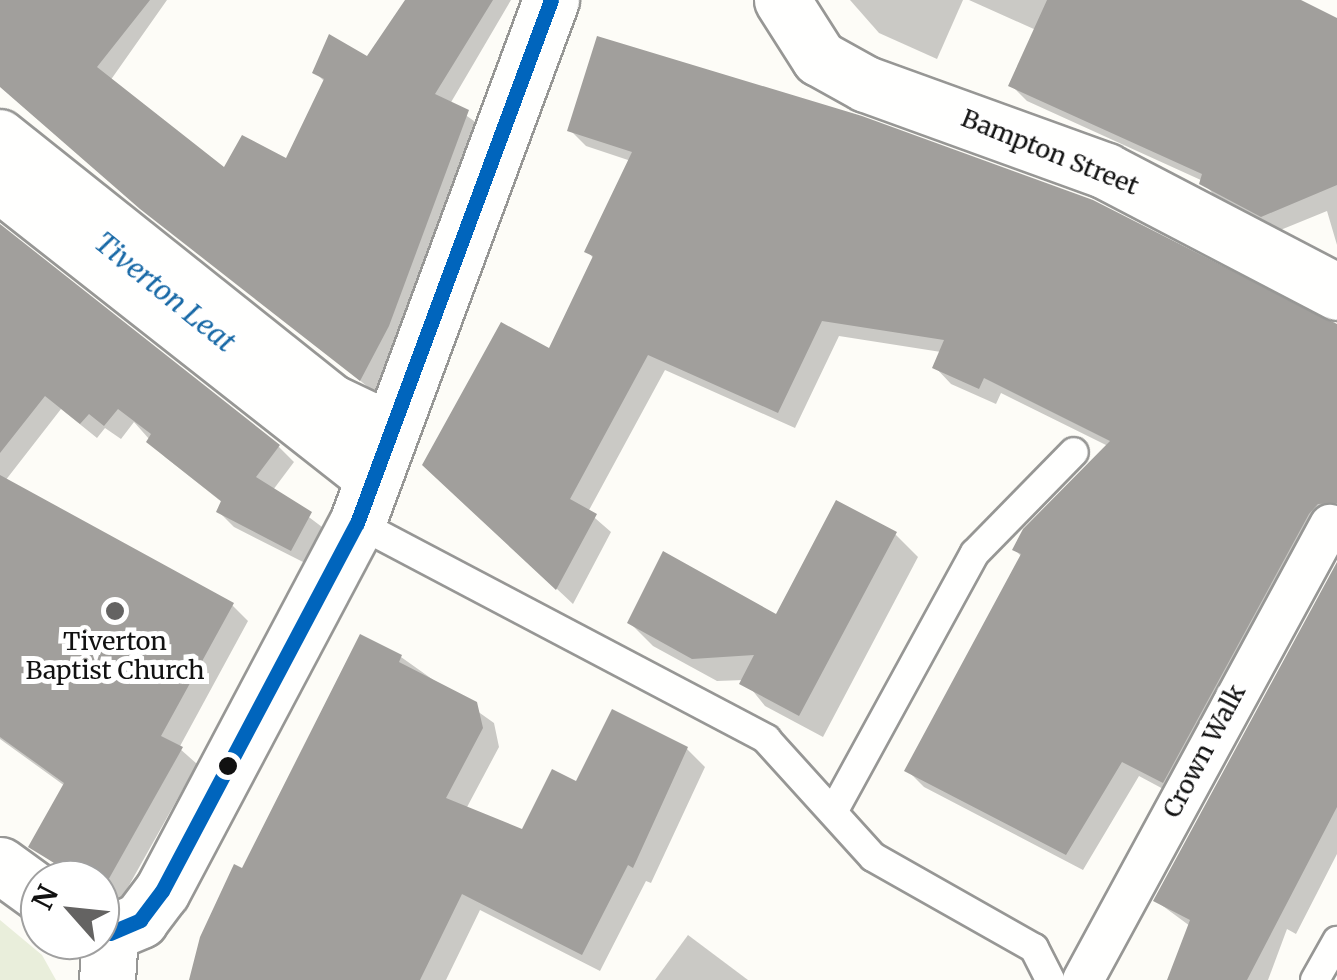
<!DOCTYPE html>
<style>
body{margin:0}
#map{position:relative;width:1337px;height:980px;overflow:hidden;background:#fdfcf7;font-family:Merriweather,serif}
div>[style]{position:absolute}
.cemetery>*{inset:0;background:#e9eedb}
.shadow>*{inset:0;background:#0003}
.building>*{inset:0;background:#a19f9c}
.roads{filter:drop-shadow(2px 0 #979795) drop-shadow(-2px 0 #979795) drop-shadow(0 2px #979795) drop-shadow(0 -2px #979795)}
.service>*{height:28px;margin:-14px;padding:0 14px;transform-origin:14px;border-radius:14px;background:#fffffe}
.pedestrian>*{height:40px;margin:-20px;padding:0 20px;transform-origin:20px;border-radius:20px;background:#fffffe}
.minor>*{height:52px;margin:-26px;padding:0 26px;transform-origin:26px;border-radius:26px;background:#fffffe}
.tertiary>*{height:55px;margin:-27.5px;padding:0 27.5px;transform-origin:27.5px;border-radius:27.5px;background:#fffffe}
.bus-1>*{height:15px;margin:-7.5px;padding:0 7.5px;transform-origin:7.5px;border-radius:7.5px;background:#0065bd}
.dots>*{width:28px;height:28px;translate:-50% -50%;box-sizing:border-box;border:5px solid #fff;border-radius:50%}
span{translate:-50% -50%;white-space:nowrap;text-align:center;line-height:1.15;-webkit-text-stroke:10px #fff;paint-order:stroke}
.street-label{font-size:25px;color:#111}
.poi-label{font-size:25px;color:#111}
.water-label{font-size:28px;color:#1768a6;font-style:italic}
.north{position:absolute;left:20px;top:860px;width:100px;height:100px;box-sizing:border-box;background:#fff;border:2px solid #a0a0a0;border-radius:50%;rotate:297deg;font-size:28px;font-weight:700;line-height:40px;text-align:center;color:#111}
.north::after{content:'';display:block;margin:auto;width:35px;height:45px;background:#646362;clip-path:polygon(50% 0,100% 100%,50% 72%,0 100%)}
</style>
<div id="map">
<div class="cemetery">
<i style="clip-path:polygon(0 920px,42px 955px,56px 980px,0 980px)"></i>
</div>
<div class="shadow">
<i style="clip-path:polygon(0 0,167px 0,110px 81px,224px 170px,287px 161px,325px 82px,315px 72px,368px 60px,409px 0,511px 0,450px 104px,481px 126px,402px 341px,374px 392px,0 85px)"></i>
<i style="clip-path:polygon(850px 0,963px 0,937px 59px,879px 33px)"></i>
<i style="clip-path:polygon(969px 0,1296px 0,1337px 21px,1337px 245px,1327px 211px,1278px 231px,1217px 199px,1203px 181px,1027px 101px,1011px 85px,1036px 30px)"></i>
<i style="clip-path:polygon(570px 130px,1337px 328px,1337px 522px,1180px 798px,1139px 776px,1083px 870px,924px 787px,908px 771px,1022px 557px,1015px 550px,1108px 446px,1001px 393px,996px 404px,951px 384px,935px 367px,941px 352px,839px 336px,795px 428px,665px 370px,588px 512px,611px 532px,573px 604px,442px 481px,550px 351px,594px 259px,587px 251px,631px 161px,586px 146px)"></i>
<i style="clip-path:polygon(0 228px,279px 447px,294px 462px,273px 490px,326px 530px,307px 564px,234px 527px,219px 512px,223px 503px,165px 457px,134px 422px,121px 439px,105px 428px,97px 438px,61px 409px,5px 481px,232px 605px,248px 621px,179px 748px,197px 764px,118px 905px,100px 894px,100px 880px,77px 880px,31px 846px,65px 786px,0 739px)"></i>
<i style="clip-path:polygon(895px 534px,918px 557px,823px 737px,765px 706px,744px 680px,717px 681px,653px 646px,630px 623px,777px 618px)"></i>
<i style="clip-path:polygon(1337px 567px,1337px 854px,1296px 934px,1287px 929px,1268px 980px,1170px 980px,1190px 926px,1156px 901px)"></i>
<i style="clip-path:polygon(401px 657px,494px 723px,499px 747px,466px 809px,523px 832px,577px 784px,687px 749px,705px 767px,651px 883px,646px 881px,600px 971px,480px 910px,446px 980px,190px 980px,243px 871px)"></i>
<i style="clip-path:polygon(688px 935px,748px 980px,655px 980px)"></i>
</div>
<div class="building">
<i style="clip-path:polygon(0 0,150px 0,97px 67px,224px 167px,242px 135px,286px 158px,324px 79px,312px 73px,329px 34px,367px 56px,405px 0,493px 0,435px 94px,469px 110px,389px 326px,360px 381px,140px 209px,0 87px)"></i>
<i style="clip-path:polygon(1047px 0,1301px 0,1337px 18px,1337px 185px,1261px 217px,1199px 184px,1202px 174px,1008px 86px)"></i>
<i style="clip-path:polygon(597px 36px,862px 116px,1093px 200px,1337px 324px,1337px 503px,1318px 504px,1309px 514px,1163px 783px,1122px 762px,1066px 855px,904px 771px,1021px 554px,1012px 550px,1023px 529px,1110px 441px,984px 378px,979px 389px,932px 368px,944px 340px,822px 321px,778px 413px,648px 355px,570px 499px,597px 514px,556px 590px,422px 465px,501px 322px,549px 348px,593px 256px,584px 252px,632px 152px,567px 131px)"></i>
<i style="clip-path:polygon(0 224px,280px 445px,256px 477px,312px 512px,291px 551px,216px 512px,221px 501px,146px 442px,151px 434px,118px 409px,104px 426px,89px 414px,80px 424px,45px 396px,0 453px)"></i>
<i style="clip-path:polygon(0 475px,234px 603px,161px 736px,183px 747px,102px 891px,100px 880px,82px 880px,28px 847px,64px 783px,0 737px)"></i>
<i style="clip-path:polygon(836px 500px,897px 532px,799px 716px,739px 684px,754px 655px,692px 659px,627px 623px,663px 551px,776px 614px)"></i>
<i style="clip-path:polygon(1337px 562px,1337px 807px,1247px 980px,1167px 980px,1190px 920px,1153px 901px)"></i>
<i style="clip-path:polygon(360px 634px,402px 655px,399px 662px,477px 702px,483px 728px,446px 798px,522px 829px,552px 769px,576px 781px,612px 709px,688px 747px,633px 868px,628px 865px,582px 955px,462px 894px,420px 980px,189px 980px,200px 937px,234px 864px,242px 868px)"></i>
</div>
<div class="roads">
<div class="service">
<i style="left:357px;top:523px;width:463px;rotate:27.8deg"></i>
<i style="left:766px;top:739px;width:159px;rotate:47.8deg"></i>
<i style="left:873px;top:857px;width:185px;rotate:29.5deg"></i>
<i style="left:1034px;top:948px;width:36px;rotate:63deg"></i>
<i style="left:833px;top:812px;width:295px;rotate:-61.3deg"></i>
<i style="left:975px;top:553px;width:141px;rotate:-45.6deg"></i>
<i style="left:1315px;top:980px;width:45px;rotate:-60.6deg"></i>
</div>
<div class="pedestrian">
<i style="left:1083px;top:980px;width:518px;rotate:-61.5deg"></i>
</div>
<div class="minor">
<i style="left:0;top:136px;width:425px;rotate:38.6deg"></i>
<i style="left:332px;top:401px;width:65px;rotate:25.4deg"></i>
<i style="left:0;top:186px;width:474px;rotate:38.2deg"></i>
</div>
<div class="tertiary">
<i style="left:782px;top:0;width:69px;rotate:57.5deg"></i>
<i style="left:819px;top:58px;width:54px;rotate:29deg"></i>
<i style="left:866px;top:84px;width:255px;rotate:19.9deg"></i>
<i style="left:1106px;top:171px;width:261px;rotate:27.6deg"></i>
<i style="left:0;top:865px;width:49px;rotate:35.9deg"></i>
<i style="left:110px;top:933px;width:33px;rotate:-23deg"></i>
<i style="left:140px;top:920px;width:36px;rotate:-53deg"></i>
<i style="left:162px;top:891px;width:416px;rotate:-62.1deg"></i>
<i style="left:357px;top:523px;width:558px;rotate:-69.65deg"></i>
<i style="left:107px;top:980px;width:47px;rotate:-86.3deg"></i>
</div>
</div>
<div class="bus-1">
<i style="left:110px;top:933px;width:33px;rotate:-23deg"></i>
<i style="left:140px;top:920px;width:36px;rotate:-53deg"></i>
<i style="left:162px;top:891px;width:416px;rotate:-62.1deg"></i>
<i style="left:357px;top:523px;width:558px;rotate:-69.65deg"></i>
</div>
<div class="dots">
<i style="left:115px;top:611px;background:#646362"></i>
<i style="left:228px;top:766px;background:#111"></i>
</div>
<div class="street-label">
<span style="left:1050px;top:152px;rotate:22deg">Bampton Street</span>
<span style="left:1204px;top:751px;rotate:-62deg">Crown Walk</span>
</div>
<div class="poi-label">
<span style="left:115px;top:656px">Tiverton<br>Baptist Church</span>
</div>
<div class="water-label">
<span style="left:165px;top:292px;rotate:39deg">Tiverton Leat</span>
</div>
<div class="north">N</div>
</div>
